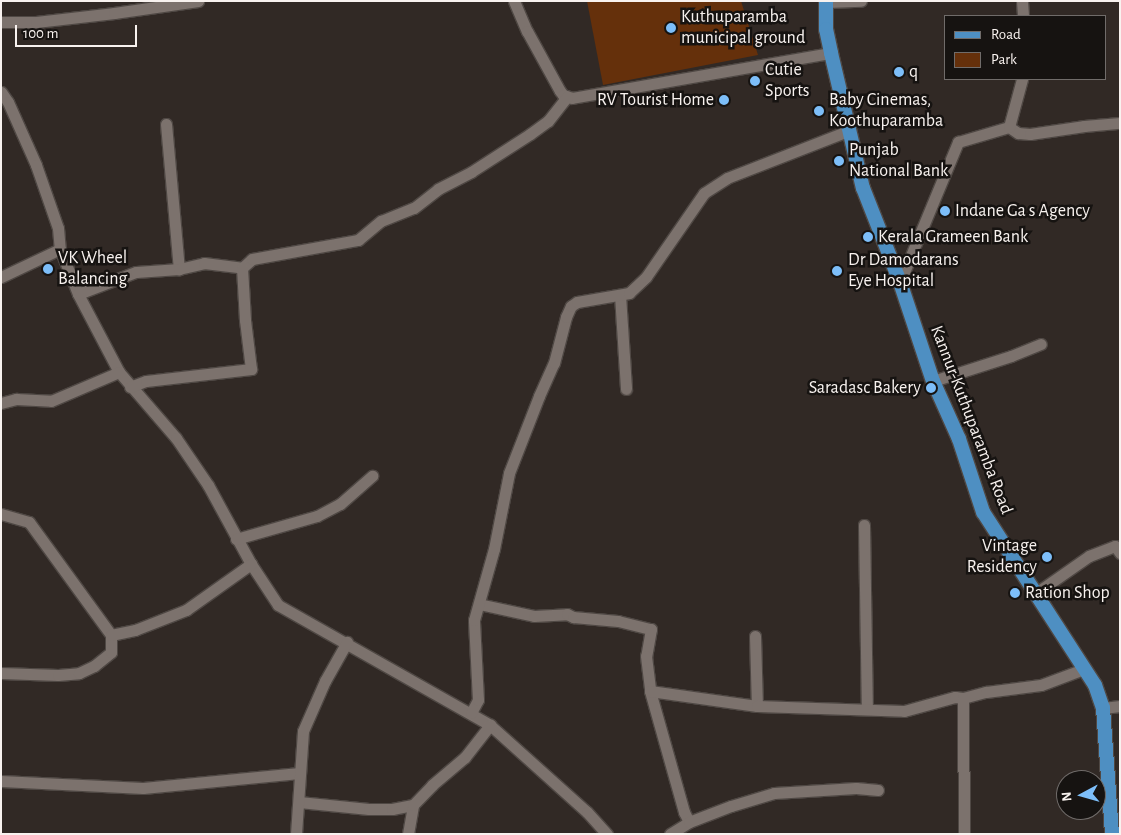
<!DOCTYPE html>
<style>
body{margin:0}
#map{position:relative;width:1121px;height:835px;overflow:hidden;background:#312925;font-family:"Alegreya Sans",sans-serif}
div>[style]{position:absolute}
.green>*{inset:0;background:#65300b}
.roads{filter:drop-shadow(1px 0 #4f4844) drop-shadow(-1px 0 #4f4844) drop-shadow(0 1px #4f4844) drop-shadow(0 -1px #4f4844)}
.minor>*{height:11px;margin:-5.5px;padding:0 5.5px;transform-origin:5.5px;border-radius:5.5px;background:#7c726d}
.major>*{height:14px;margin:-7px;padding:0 7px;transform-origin:7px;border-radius:7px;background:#4e8fc2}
.dots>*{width:14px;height:14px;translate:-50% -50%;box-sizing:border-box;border:2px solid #161311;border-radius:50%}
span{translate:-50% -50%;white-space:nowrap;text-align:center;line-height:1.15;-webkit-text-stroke:5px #161311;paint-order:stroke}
.poi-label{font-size:18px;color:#f8f2ef}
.left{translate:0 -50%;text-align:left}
.right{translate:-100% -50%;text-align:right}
.street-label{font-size:18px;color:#f8f2ef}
.frame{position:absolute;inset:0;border:2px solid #f8f2ef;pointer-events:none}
.legend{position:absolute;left:944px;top:15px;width:162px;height:65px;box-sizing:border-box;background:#161311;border:1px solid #706c6a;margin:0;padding:6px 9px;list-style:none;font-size:15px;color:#f8f2ef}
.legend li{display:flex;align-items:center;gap:10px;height:25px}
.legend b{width:25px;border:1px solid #706c6a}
.north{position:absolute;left:1056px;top:770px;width:50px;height:50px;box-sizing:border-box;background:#161311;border:1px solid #706c6a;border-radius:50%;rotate:264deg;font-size:14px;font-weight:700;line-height:20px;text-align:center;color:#f8f2ef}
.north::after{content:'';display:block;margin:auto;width:18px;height:22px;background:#7dbef9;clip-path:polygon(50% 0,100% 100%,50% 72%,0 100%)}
.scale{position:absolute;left:15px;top:25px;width:122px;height:22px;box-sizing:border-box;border:2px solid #f8f2ef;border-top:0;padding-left:6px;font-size:15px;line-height:18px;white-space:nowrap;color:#f8f2ef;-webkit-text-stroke:4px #161311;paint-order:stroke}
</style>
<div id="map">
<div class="green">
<i style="clip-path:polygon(587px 1px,741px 1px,758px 55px,603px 85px)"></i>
</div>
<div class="roads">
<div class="minor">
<i style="left:514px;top:1px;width:33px;rotate:67deg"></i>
<i style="left:527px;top:31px;width:68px;rotate:61.2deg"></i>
<i style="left:560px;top:91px;width:5px;rotate:53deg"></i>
<i style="left:563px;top:95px;width:9px;rotate:18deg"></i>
<i style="left:572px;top:98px;width:263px;rotate:-9.9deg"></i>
<i style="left:1022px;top:1px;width:15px;rotate:86deg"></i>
<i style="left:826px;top:2px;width:35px;rotate:-2deg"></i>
<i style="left:1px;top:22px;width:35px"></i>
<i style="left:36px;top:22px;width:79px;rotate:-6.6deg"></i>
<i style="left:114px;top:13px;width:85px;rotate:-8.1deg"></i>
<i style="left:1px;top:92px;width:12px;rotate:55deg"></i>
<i style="left:8px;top:102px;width:69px;rotate:66deg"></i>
<i style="left:36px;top:165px;width:67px;rotate:70.8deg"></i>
<i style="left:58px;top:228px;width:21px;rotate:85deg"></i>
<i style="left:60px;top:249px;width:48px;rotate:68.2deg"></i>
<i style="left:78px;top:294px;width:88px;rotate:62.3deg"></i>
<i style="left:119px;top:372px;width:87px;rotate:49.2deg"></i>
<i style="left:176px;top:438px;width:57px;rotate:55.8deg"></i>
<i style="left:208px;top:485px;width:90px;rotate:61.4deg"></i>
<i style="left:251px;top:564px;width:49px;rotate:56.6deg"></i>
<i style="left:278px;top:605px;width:244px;rotate:29.5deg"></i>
<i style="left:490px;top:725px;width:130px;rotate:41.9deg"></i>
<i style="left:587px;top:812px;width:30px;rotate:48deg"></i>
<i style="left:166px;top:124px;width:146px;rotate:84.9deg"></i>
<i style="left:1009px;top:127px;width:11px;rotate:34deg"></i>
<i style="left:1018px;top:133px;width:12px;rotate:5deg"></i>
<i style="left:1030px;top:134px;width:55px;rotate:-8.4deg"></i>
<i style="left:1084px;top:126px;width:36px;rotate:-5deg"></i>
<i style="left:1px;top:277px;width:65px;rotate:-25.4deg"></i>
<i style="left:900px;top:282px;width:152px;rotate:-67.5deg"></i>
<i style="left:958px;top:142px;width:53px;rotate:-16.4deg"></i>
<i style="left:1009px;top:127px;width:50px;rotate:-74.8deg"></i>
<i style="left:78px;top:294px;width:62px;rotate:-20.8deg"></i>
<i style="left:136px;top:272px;width:43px;rotate:-4deg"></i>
<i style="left:179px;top:269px;width:26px;rotate:-13deg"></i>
<i style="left:204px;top:263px;width:38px;rotate:7deg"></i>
<i style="left:242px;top:268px;width:13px;rotate:-42deg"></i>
<i style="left:252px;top:259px;width:108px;rotate:-10.2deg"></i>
<i style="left:358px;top:240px;width:30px;rotate:-40deg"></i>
<i style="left:381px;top:221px;width:35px;rotate:-22deg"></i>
<i style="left:414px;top:208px;width:31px;rotate:-38deg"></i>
<i style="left:438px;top:189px;width:37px;rotate:-27deg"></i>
<i style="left:471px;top:172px;width:70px;rotate:-32.8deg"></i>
<i style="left:530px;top:134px;width:22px;rotate:-36deg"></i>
<i style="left:548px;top:121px;width:31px;rotate:-52deg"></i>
<i style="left:620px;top:295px;width:94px;rotate:86.3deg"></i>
<i style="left:933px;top:381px;width:82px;rotate:-17.8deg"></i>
<i style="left:1011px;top:356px;width:32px;rotate:-22deg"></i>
<i style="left:130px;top:387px;width:17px;rotate:-21deg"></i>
<i style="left:146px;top:381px;width:106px;rotate:-6.5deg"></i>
<i style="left:251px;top:369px;width:49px;rotate:-97deg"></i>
<i style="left:245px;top:320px;width:52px;rotate:-93.3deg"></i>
<i style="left:1px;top:403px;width:16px;rotate:-15deg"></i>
<i style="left:16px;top:399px;width:35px;rotate:3deg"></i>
<i style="left:51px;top:401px;width:74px;rotate:-23.1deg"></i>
<i style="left:1px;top:514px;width:29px;rotate:16deg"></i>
<i style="left:29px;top:522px;width:140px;rotate:54deg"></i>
<i style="left:864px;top:525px;width:183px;rotate:89.1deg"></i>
<i style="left:236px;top:539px;width:84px;rotate:-15.9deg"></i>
<i style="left:317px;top:516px;width:26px;rotate:-28deg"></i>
<i style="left:340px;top:504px;width:43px;rotate:-41.2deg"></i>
<i style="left:1036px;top:593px;width:65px;rotate:-34.9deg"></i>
<i style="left:1089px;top:556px;width:28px;rotate:-21deg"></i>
<i style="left:1115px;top:546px;width:9px;rotate:54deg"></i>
<i style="left:479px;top:604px;width:56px;rotate:12.3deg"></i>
<i style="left:534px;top:616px;width:33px;rotate:-3deg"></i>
<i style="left:567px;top:614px;width:7px;rotate:27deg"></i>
<i style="left:573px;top:617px;width:45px;rotate:5.1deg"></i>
<i style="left:618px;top:621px;width:34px;rotate:14deg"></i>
<i style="left:651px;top:629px;width:27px;rotate:100deg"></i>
<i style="left:646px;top:656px;width:35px;rotate:83deg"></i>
<i style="left:650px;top:691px;width:126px;rotate:74.3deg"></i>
<i style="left:684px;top:812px;width:11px;rotate:63deg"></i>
<i style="left:755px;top:636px;width:70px;rotate:88.4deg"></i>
<i style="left:1px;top:673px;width:57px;rotate:2deg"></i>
<i style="left:58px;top:675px;width:21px;rotate:-5deg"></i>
<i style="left:79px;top:673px;width:17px;rotate:-25deg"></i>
<i style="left:94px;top:666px;width:22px;rotate:-39deg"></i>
<i style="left:111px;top:652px;width:17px;rotate:-90deg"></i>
<i style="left:111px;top:635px;width:25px;rotate:-12deg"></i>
<i style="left:135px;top:630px;width:55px;rotate:-21.4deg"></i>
<i style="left:186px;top:610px;width:80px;rotate:-35.3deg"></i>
<i style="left:650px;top:691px;width:108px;rotate:8deg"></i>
<i style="left:757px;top:706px;width:147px;rotate:1.9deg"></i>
<i style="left:904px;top:711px;width:53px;rotate:-15.4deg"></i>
<i style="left:955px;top:697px;width:8px;rotate:7deg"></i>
<i style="left:963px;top:698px;width:24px;rotate:-15deg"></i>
<i style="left:986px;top:692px;width:55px;rotate:-7.3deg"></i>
<i style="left:1041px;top:685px;width:46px;rotate:-20.4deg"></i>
<i style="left:963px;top:698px;width:136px;rotate:89.6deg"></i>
<i style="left:1103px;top:708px;width:17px;rotate:-7deg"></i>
<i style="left:471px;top:713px;width:15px;rotate:-62deg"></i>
<i style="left:478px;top:700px;width:80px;rotate:-92.9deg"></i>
<i style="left:474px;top:620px;width:74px;rotate:-74.3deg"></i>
<i style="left:494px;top:549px;width:77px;rotate:-78.8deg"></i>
<i style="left:509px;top:473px;width:83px;rotate:-68.7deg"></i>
<i style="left:539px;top:396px;width:36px;rotate:-66deg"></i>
<i style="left:554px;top:363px;width:48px;rotate:-75.4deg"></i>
<i style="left:566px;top:317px;width:12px;rotate:-66deg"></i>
<i style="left:571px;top:306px;width:7px;rotate:-34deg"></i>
<i style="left:577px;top:302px;width:53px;rotate:-9.8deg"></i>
<i style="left:629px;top:293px;width:23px;rotate:-43deg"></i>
<i style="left:646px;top:277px;width:102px;rotate:-55.4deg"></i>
<i style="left:704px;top:193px;width:27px;rotate:-33deg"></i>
<i style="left:727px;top:178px;width:132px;rotate:-21.3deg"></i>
<i style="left:1px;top:781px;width:142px;rotate:2.8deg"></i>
<i style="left:143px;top:788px;width:157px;rotate:-5.5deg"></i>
<i style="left:299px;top:802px;width:70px;rotate:5.7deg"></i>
<i style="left:369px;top:809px;width:23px"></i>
<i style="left:392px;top:809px;width:21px;rotate:-11deg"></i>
<i style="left:296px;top:834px;width:103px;rotate:-86.1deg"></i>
<i style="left:303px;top:731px;width:55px;rotate:-66.3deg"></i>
<i style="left:325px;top:681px;width:45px;rotate:-60.6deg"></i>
<i style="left:408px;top:834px;width:29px;rotate:-80deg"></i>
<i style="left:413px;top:805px;width:28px;rotate:-46deg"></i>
<i style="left:432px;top:785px;width:43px;rotate:-40.3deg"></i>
<i style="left:465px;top:757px;width:41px;rotate:-52deg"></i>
<i style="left:670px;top:834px;width:22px;rotate:-32deg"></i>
<i style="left:689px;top:822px;width:45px;rotate:-20.9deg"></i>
<i style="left:731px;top:806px;width:45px;rotate:-16.8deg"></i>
<i style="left:774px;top:793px;width:82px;rotate:-3.5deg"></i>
<i style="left:856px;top:788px;width:22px;rotate:5deg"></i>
</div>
<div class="major">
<i style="left:826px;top:1px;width:28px;rotate:90deg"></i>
<i style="left:826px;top:29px;width:25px;rotate:78deg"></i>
<i style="left:831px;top:53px;width:139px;rotate:76.7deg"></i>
<i style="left:863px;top:188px;width:101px;rotate:68.5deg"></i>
<i style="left:900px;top:282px;width:104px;rotate:71.6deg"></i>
<i style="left:933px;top:381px;width:64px;rotate:65.9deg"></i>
<i style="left:959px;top:439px;width:77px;rotate:71.8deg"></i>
<i style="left:983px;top:512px;width:206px;rotate:57.1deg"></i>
<i style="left:1095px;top:685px;width:24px;rotate:71deg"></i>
<i style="left:1103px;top:708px;width:126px;rotate:85.9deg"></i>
</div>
</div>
<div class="dots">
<i style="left:671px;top:28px;background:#7dbef9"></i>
<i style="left:899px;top:72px;background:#7dbef9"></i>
<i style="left:755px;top:81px;background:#7dbef9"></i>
<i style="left:724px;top:100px;background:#7dbef9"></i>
<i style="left:819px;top:111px;background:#7dbef9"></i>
<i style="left:839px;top:161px;background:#7dbef9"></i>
<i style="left:945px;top:211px;background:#7dbef9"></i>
<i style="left:868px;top:237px;background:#7dbef9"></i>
<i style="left:48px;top:269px;background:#7dbef9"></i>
<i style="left:837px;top:271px;background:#7dbef9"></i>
<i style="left:931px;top:388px;background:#7dbef9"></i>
<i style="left:1047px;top:557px;background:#7dbef9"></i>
<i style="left:1015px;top:593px;background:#7dbef9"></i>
</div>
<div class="poi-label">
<span class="left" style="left:681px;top:28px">Kuthuparamba<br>municipal ground</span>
<span class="left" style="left:765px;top:81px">Cutie<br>Sports</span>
<span class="left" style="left:909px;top:72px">q</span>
<span class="right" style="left:714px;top:100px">RV Tourist Home</span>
<span class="left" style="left:829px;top:111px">Baby Cinemas,<br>Koothuparamba</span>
<span class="left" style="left:849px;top:161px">Punjab<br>National Bank</span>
<span class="left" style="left:955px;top:211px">Indane Ga s Agency</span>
<span class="left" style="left:878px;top:237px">Kerala Grameen Bank</span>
<span class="left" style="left:58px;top:269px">VK Wheel<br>Balancing</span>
<span class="left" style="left:848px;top:271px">Dr Damodarans<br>Eye Hospital</span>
<span class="right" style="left:921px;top:388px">Saradasc Bakery</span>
<span class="right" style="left:1037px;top:557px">Vintage<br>Residency</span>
<span class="left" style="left:1025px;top:593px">Ration Shop</span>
</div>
<div class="street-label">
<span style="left:971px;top:420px;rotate:69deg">Kannur-Kuthuparamba Road</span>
</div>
<div class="frame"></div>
<ul class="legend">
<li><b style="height:6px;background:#4e8fc2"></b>Road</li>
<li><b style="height:14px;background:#65300b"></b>Park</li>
</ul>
<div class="north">N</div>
<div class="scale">100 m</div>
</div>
